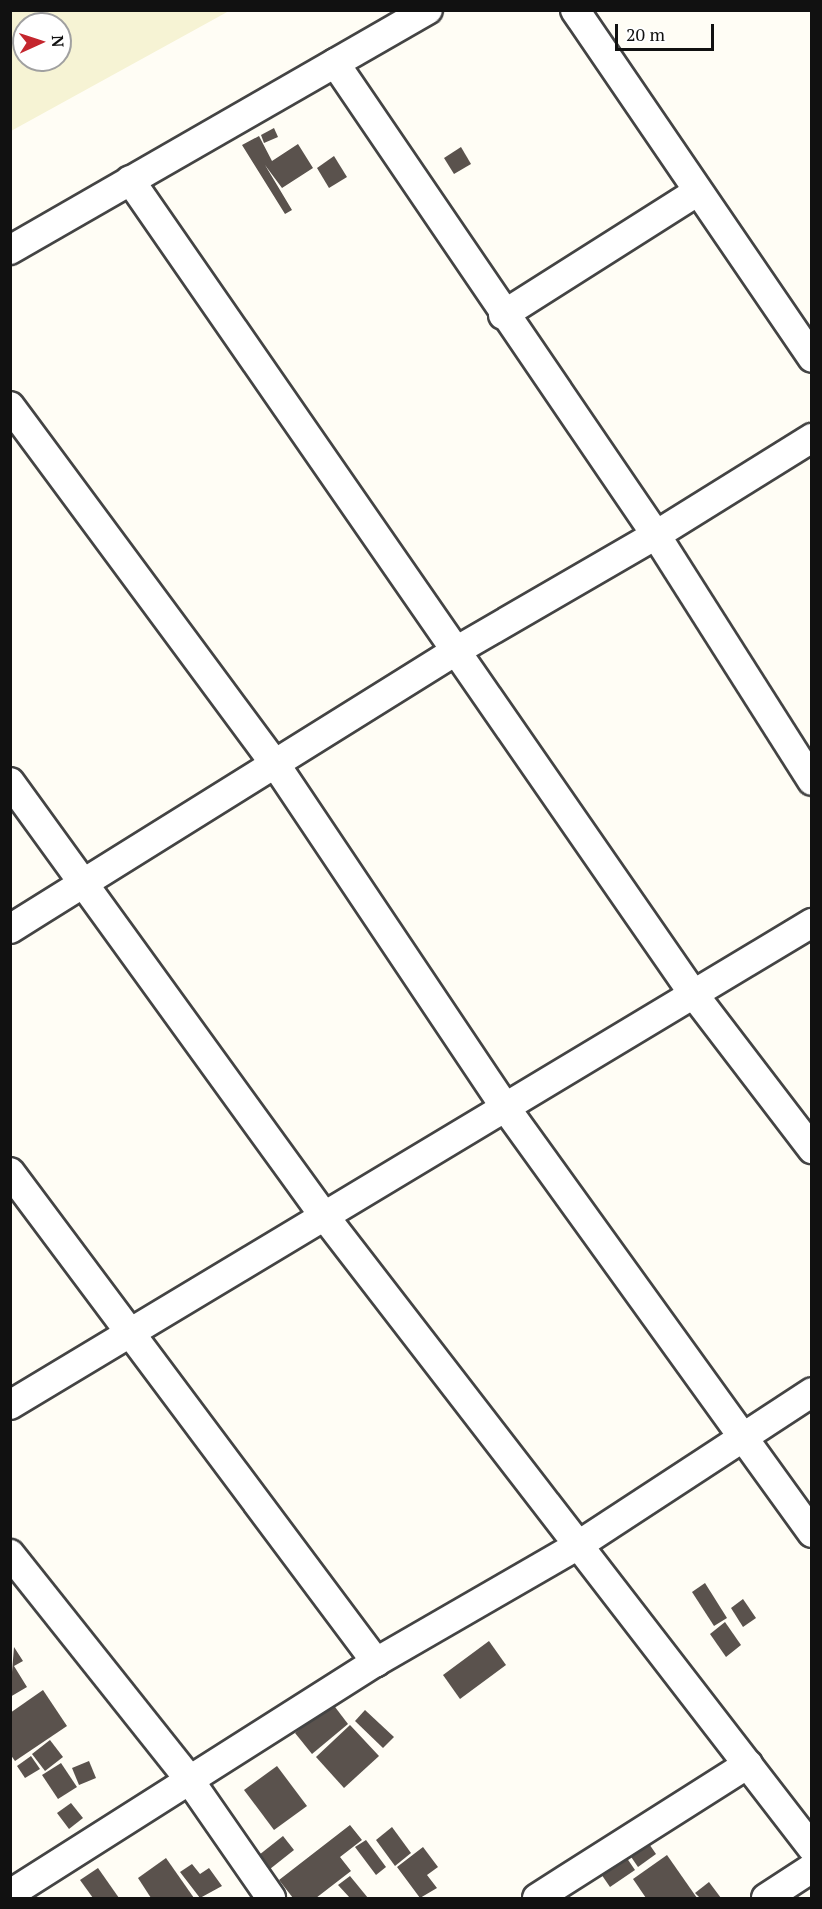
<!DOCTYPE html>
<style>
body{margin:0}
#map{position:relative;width:822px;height:1909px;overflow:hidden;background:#fffdf5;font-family:"PT Serif",serif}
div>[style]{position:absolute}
.farmland>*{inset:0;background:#f6f3d4}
.building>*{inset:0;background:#5a524d}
.roads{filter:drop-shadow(2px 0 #444) drop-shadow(-2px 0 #444) drop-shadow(0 2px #444) drop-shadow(0 -2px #444)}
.street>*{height:28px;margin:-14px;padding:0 14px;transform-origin:14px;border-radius:14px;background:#fff}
span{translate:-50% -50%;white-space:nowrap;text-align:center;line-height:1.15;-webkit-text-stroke:6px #fff;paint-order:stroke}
.frame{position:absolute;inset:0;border:12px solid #111;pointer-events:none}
.north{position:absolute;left:12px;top:12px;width:60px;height:60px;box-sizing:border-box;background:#fff;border:2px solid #a0a0a0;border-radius:50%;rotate:87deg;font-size:16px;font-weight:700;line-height:24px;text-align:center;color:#111}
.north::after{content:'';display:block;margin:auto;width:21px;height:27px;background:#c4262e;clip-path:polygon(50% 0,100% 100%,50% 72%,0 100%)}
.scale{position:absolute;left:615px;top:24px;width:99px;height:27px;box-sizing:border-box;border:3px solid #111;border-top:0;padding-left:8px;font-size:18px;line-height:21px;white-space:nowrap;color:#111;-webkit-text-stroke:4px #fff;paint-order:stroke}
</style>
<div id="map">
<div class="farmland">
<i style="clip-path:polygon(evenodd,11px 10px,229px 10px,229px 11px,11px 131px,11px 10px,24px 24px,60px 24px,60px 60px,24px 60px,24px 24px)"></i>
</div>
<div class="building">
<i style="clip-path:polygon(274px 128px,278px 137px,264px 143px,261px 135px)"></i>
<i style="clip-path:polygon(259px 136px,272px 161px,298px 144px,313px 168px,282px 188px,265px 165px,292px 210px,285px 214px,242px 145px)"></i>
<i style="clip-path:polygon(461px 147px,471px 164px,454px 174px,444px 158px)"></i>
<i style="clip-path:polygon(334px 156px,347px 177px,329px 188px,317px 168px)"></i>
<i style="clip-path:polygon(705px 1583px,727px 1618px,714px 1626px,692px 1592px)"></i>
<i style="clip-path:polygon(743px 1599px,756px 1618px,743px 1627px,731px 1608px)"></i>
<i style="clip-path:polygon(725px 1622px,741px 1645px,726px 1657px,710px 1634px)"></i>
<i style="clip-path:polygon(489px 1641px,506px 1665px,460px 1699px,443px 1675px)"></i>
<i style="clip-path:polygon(14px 1647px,23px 1661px,14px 1666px,27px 1687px,10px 1697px)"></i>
<i style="clip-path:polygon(43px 1690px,67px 1726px,15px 1761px,10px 1754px,10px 1713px)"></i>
<i style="clip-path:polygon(332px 1703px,348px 1724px,312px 1754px,295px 1733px)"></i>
<i style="clip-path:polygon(365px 1710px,394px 1737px,383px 1748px,355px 1721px)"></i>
<i style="clip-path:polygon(350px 1725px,379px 1756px,344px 1788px,316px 1757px)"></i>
<i style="clip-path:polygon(50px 1740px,63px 1757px,45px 1771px,32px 1754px)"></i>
<i style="clip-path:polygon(31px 1756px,40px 1769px,25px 1778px,17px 1766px)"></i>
<i style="clip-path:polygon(89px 1761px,96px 1778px,79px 1785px,72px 1768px)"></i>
<i style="clip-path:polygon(61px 1763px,77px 1787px,58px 1799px,42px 1775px)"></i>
<i style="clip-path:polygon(277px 1766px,307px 1806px,274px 1830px,244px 1790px)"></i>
<i style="clip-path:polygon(71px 1803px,83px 1818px,69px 1829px,57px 1813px)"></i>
<i style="clip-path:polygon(350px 1825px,362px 1840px,340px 1857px,351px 1871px,316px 1898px,293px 1898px,279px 1880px)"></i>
<i style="clip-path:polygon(392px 1827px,411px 1853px,395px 1866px,376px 1840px)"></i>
<i style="clip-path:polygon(283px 1836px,294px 1850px,270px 1869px,259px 1855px)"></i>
<i style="clip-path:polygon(645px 1838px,656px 1854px,638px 1867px,627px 1851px)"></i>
<i style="clip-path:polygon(366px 1840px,386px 1867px,376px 1875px,355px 1847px)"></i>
<i style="clip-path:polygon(423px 1847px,438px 1867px,427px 1875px,437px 1888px,420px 1898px,397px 1867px)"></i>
<i style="clip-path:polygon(624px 1854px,635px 1870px,610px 1887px,599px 1871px)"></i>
<i style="clip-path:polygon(667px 1855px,697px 1898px,646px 1898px,633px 1879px)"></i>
<i style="clip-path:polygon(166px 1858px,194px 1898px,151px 1898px,138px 1878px)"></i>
<i style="clip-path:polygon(192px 1864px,200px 1874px,209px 1868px,222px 1886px,200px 1898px,180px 1872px)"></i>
<i style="clip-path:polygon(98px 1868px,119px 1898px,93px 1898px,80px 1880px)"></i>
<i style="clip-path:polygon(350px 1876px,368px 1898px,350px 1898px,338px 1885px)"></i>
<i style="clip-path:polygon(709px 1882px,721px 1898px,700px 1898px,695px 1893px)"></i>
</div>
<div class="roads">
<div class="street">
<i style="left:575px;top:10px;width:421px;rotate:55.7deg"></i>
<i style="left:335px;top:63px;width:571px;rotate:55.78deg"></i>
<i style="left:656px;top:535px;width:291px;rotate:57.6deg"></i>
<i style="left:130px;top:180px;width:988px;rotate:55.31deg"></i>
<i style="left:692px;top:992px;width:198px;rotate:52.6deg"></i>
<i style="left:10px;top:250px;width:482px;rotate:-29.9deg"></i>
<i style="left:503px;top:315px;width:230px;rotate:-32.4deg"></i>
<i style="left:10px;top:406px;width:447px;rotate:53.5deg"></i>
<i style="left:276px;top:765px;width:412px;rotate:56.2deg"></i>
<i style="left:505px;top:1107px;width:525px;rotate:54.22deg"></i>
<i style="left:10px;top:782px;width:532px;rotate:54.1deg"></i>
<i style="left:322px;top:1213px;width:802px;rotate:52.34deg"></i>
<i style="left:10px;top:929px;width:523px;rotate:-31.96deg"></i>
<i style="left:454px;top:652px;width:233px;rotate:-30.1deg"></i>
<i style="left:656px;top:535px;width:184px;rotate:-31.9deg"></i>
<i style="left:10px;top:1172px;width:612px;rotate:53.24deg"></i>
<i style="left:10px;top:1405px;width:936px;rotate:-31.01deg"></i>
<i style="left:10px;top:1554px;width:286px;rotate:51.5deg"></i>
<i style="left:188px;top:1778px;width:146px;rotate:55.3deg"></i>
<i style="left:10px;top:1894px;width:433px;rotate:-32.4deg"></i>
<i style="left:376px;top:1662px;width:236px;rotate:-30deg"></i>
<i style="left:580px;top:1544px;width:277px;rotate:-33.2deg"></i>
<i style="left:537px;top:1898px;width:250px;rotate:-32.4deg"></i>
<i style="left:766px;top:1898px;width:55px;rotate:-33.1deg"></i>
</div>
</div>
<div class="frame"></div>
<div class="north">N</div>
<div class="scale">20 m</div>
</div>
